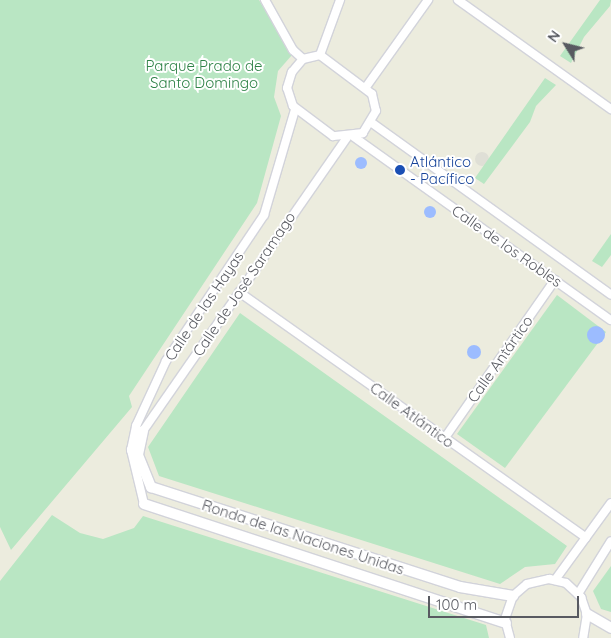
<!DOCTYPE html>
<meta charset="utf-8">
<style>
body{margin:0}
#map{position:relative;width:611px;height:638px;overflow:hidden;background:#ececde;font-family:Quicksand,sans-serif}
div>[style]{position:absolute}
.industrial>*{inset:0;background:#dfdfd6}
.round{border-radius:50%}
.green>*{inset:0;background:#b9e6c3}
.water>*{inset:0;background:#9cbcff}
.roads{filter:drop-shadow(1px 0 #d2d3da) drop-shadow(-1px 0 #d2d3da) drop-shadow(0 1px #d2d3da) drop-shadow(0 -1px #d2d3da)}
.minor>*{height:8px;margin:-4px;padding:0 4px;transform-origin:4px;border-radius:4px;background:#fff}
.tertiary>*{height:10px;margin:-5px;padding:0 5px;transform-origin:5px;border-radius:5px;background:#fff}
.dots>*{width:14px;height:14px;translate:-50% -50%;box-sizing:border-box;border:2px solid #fff;border-radius:50%}
span{translate:-50% -50%;white-space:nowrap;text-align:center;line-height:1.15;-webkit-text-stroke:4px #fff;paint-order:stroke}
.park-label{font-size:15px;color:#2e8246}
.transit-label{font-size:15px;color:#164399}
.left{translate:0 -50%;text-align:left}
.street-label{font-size:15px;color:#585a61}
.north{position:absolute;left:541px;top:20px;width:50px;height:50px;-webkit-text-stroke:4px #fff;paint-order:stroke;rotate:306deg;font-size:14px;font-weight:700;line-height:20px;text-align:center;color:#585a61}
.north::after{content:'';display:block;margin:auto;width:18px;height:22px;background:#585a61;clip-path:polygon(50% 0,100% 100%,50% 72%,0 100%)}
.scale{position:absolute;left:428px;top:596px;width:151px;height:22px;box-sizing:border-box;border:2px solid #585a61;border-top:0;padding-left:6px;font-size:15px;line-height:18px;white-space:nowrap;color:#585a61;-webkit-text-stroke:4px #fff;paint-order:stroke}
</style>
<div id="map">
<div class="industrial">
<i class="round" style="left:475px;top:152px;width:14px;height:14px"></i>
</div>
<div class="green">
<i style="clip-path:polygon(0 0,259px 0,292px 55px,278px 71px,274px 97px,281px 116px,257px 203px,129px 396px,132px 407px,11px 550px,0 527px)"></i>
<i style="clip-path:polygon(600px 0,611px 0,610px 6px,584px 37px,571px 63px,560px 56px)"></i>
<i style="clip-path:polygon(545px 78px,556px 85px,536px 106px,530px 122px,484px 184px,475px 178px)"></i>
<i style="clip-path:polygon(611px 234px,611px 255px,602px 267px,592px 261px)"></i>
<i style="clip-path:polygon(557px 295px,606px 332px,505px 468px,457px 434px)"></i>
<i style="clip-path:polygon(240px 313px,567px 546px,555px 564px,525px 567px,500px 584px,159px 476px,148px 447px)"></i>
<i style="clip-path:polygon(52px 515px,80px 533px,103px 539px,134px 528px,143px 516px,486px 625px,489px 638px,0 638px,0 581px)"></i>
<i style="clip-path:polygon(611px 566px,611px 612px,601px 609px,593px 591px)"></i>
</div>
<div class="water">
<i class="round" style="left:355px;top:157px;width:12px;height:12px"></i>
<i class="round" style="left:424px;top:206px;width:12px;height:12px"></i>
<i class="round" style="left:587px;top:326px;width:18px;height:18px"></i>
<i class="round" style="left:467px;top:345px;width:14px;height:14px"></i>
</div>
<div class="roads">
<div class="minor">
<i style="left:265px;top:0;width:57px;rotate:60.8deg"></i>
<i style="left:293px;top:50px;width:13px;rotate:42deg"></i>
<i style="left:458px;top:0;width:188px;rotate:35.5deg"></i>
<i style="left:320px;top:55px;width:65px;rotate:36.9deg"></i>
<i style="left:372px;top:94px;width:17px;rotate:77deg"></i>
<i style="left:376px;top:111px;width:26px;rotate:121deg"></i>
<i style="left:363px;top:133px;width:30px;rotate:174deg"></i>
<i style="left:333px;top:136px;width:50px;rotate:-143.1deg"></i>
<i style="left:293px;top:106px;width:19px;rotate:-108deg"></i>
<i style="left:287px;top:88px;width:17px;rotate:-73deg"></i>
<i style="left:292px;top:72px;width:17px;rotate:-50deg"></i>
<i style="left:303px;top:59px;width:17px;rotate:-13deg"></i>
<i style="left:320px;top:55px;width:59px;rotate:-70deg"></i>
<i style="left:366px;top:87px;width:107px;rotate:-54.5deg"></i>
<i style="left:372px;top:123px;width:294px;rotate:35.7deg"></i>
<i style="left:354px;top:137px;width:315px;rotate:35.5deg"></i>
<i style="left:239px;top:292px;width:425px;rotate:35.3deg"></i>
<i style="left:143px;top:431px;width:358px;rotate:-55.2deg"></i>
<i style="left:444px;top:439px;width:194px;rotate:-55.1deg"></i>
<i style="left:144px;top:504px;width:56px;rotate:-103.5deg"></i>
<i style="left:131px;top:450px;width:25px;rotate:-78deg"></i>
<i style="left:136px;top:426px;width:72px;rotate:-65.2deg"></i>
<i style="left:166px;top:361px;width:176px;rotate:-56.1deg"></i>
<i style="left:264px;top:215px;width:109px;rotate:-73.6deg"></i>
<i style="left:555px;top:580px;width:95px;rotate:-54deg"></i>
<i style="left:578px;top:594px;width:62px;rotate:-58.1deg"></i>
<i style="left:510px;top:638px;width:20px;rotate:-105deg"></i>
<i style="left:505px;top:619px;width:24px;rotate:-71deg"></i>
<i style="left:513px;top:596px;width:18px;rotate:-41deg"></i>
<i style="left:527px;top:584px;width:23px;rotate:-13deg"></i>
<i style="left:549px;top:579px;width:17px;rotate:13deg"></i>
<i style="left:566px;top:583px;width:21px;rotate:43deg"></i>
<i style="left:581px;top:597px;width:18px;rotate:71deg"></i>
<i style="left:587px;top:614px;width:24px;rotate:99deg"></i>
</div>
<div class="tertiary">
<i style="left:143px;top:431px;width:25px;rotate:102deg"></i>
<i style="left:138px;top:455px;width:35px;rotate:68deg"></i>
<i style="left:151px;top:487px;width:325px;rotate:17.9deg"></i>
<i style="left:460px;top:587px;width:54px;rotate:9.6deg"></i>
<i style="left:144px;top:504px;width:381px;rotate:18.2deg"></i>
<i style="left:587px;top:614px;width:28px;rotate:30deg"></i>
</div>
</div>
<div class="dots">
<i style="left:400px;top:170px;background:#1a4fb4"></i>
</div>
<div class="park-label">
<span style="left:204px;top:74px">Parque Prado de<br>Santo Domingo</span>
</div>
<div class="transit-label">
<span class="left" style="left:410px;top:170px">Atlántico<br>- Pacífico</span>
</div>
<div class="street-label">
<span style="left:507px;top:246px;rotate:35deg">Calle de los Robles</span>
<span style="left:244px;top:284px;rotate:-56deg">Calle de José Saramago</span>
<span style="left:204px;top:306px;rotate:-56deg">Calle de las Hayas</span>
<span style="left:500px;top:359px;rotate:-55deg">Calle Antártico</span>
<span style="left:412px;top:415px;rotate:36deg">Calle Atlántico</span>
<span style="left:303px;top:537px;rotate:18deg">Ronda de las Naciones Unidas</span>
</div>
<div class="north">N</div>
<div class="scale">100 m</div>
</div>
